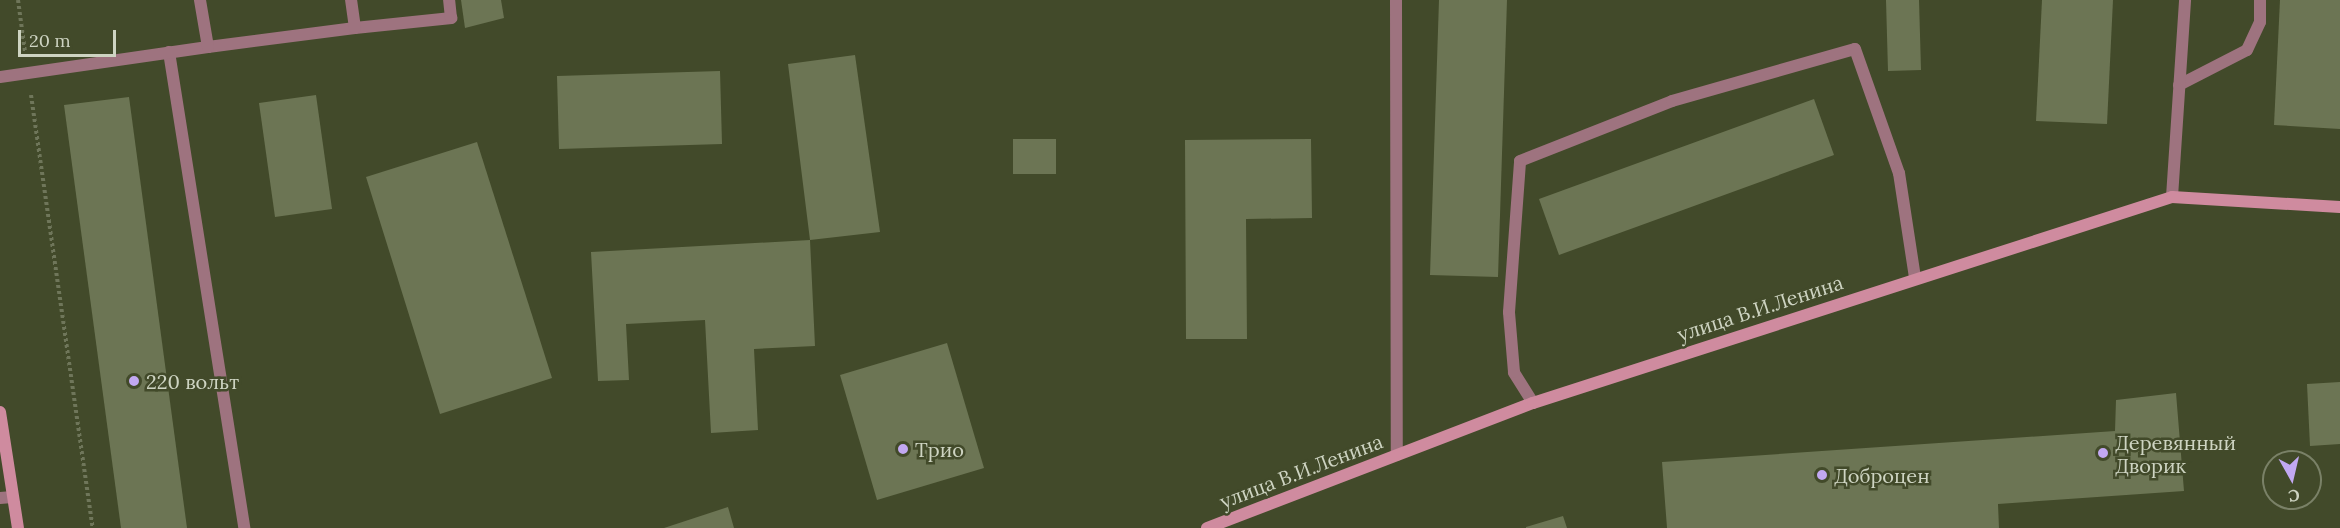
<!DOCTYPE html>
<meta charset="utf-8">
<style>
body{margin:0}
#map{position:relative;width:2340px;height:528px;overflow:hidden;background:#424a2a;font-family:Lora,serif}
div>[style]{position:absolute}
.building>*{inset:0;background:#6c7554}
.path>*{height:4px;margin-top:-2px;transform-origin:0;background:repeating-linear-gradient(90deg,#6f765a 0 3px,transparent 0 6px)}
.lane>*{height:12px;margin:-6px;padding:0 6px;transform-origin:6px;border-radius:6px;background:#9e737f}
.secondary>*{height:12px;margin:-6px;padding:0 6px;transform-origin:6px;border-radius:6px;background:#cf8b9f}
.dots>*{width:16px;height:16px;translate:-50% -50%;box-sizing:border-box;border:3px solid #424a2a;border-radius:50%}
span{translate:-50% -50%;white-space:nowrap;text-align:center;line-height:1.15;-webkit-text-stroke:5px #424a2a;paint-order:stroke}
.street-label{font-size:20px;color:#ced4c2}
.poi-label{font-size:20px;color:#ced4c2}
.left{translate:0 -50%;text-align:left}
.north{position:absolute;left:2262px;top:450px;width:60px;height:60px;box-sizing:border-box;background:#424a2a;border:2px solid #7a8167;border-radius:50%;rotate:172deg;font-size:16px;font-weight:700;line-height:24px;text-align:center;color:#ced4c2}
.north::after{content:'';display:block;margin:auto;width:21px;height:27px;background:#c2a8f2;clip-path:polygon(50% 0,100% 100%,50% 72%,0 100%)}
.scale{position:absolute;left:18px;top:30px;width:98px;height:27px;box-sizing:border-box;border:3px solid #ced4c2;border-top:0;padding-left:8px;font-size:18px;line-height:21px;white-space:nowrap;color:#ced4c2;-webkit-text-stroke:4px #424a2a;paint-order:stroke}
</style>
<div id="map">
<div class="building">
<i style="clip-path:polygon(461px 0,501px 0,504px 18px,465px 28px)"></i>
<i style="clip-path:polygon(1439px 0,1507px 0,1498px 277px,1430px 275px)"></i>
<i style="clip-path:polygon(1886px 0,1919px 0,1921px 70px,1888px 71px)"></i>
<i style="clip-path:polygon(2042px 0,2113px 0,2107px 124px,2036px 121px)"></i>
<i style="clip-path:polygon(2280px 0,2340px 0,2340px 129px,2274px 125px)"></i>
<i style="clip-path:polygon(855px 55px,880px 232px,810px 240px,788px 64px)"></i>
<i style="clip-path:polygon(720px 71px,722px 144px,559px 149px,557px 76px)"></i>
<i style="clip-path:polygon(316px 95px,332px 209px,275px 217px,259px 103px)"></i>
<i style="clip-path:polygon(129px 97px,187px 528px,121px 528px,64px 105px)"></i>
<i style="clip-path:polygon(1814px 99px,1834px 155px,1559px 255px,1539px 199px)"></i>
<i style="clip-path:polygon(1013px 139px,1056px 139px,1056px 174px,1013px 174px)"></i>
<i style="clip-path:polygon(1311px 139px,1312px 218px,1246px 219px,1247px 339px,1186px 339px,1185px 140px)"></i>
<i style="clip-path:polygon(477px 142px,552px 378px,440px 414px,366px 177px)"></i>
<i style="clip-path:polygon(810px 240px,815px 346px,754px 349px,758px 430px,711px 433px,705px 320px,626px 324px,629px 380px,598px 381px,591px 252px)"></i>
<i style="clip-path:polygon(947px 343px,984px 468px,877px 500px,840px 375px)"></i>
<i style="clip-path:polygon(2340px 382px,2340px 444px,2310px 446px,2307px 384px)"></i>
<i style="clip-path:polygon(2176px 393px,2184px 491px,1998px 504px,1999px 528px,1667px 528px,1662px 462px,2115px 431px,2116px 400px)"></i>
<i style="clip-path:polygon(728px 507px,734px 528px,664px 528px)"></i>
<i style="clip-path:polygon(1563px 516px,1567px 528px,1526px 528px,1526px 527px)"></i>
</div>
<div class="path">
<i style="left:18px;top:0;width:52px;rotate:82.3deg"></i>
<i style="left:31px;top:95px;width:437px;rotate:81.9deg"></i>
</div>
<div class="lane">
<i style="left:1396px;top:0;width:455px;rotate:89.9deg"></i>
<i style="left:355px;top:28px;width:97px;rotate:-5.9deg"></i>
<i style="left:451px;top:18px;width:18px;rotate:-96deg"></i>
<i style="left:208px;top:47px;width:148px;rotate:-7.4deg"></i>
<i style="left:355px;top:28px;width:28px;rotate:-98deg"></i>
<i style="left:169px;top:52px;width:482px;rotate:81deg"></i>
<i style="left:0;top:77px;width:210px;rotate:-8.2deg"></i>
<i style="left:208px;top:47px;width:48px;rotate:-99.7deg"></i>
<i style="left:2179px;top:85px;width:76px;rotate:-27.2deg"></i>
<i style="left:2247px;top:50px;width:31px;rotate:-65deg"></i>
<i style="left:2260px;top:22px;width:22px;rotate:-90deg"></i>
<i style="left:2172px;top:197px;width:197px;rotate:-86.2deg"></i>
<i style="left:1533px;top:403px;width:36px;rotate:-122deg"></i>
<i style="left:1514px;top:372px;width:60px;rotate:-94.8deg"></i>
<i style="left:1509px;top:312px;width:151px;rotate:-85.8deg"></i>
<i style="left:1520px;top:161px;width:163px;rotate:-21.5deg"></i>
<i style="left:1672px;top:101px;width:190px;rotate:-15.9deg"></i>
<i style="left:1855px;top:49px;width:132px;rotate:70.5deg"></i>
<i style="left:1899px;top:173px;width:105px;rotate:81.3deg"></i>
<i style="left:0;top:498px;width:12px;rotate:-5deg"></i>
</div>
<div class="secondary">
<i style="left:0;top:412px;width:117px;rotate:81.2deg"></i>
<i style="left:1207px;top:528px;width:349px;rotate:-21deg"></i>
<i style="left:1533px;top:403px;width:671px;rotate:-17.87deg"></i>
<i style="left:2172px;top:197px;width:168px;rotate:3.4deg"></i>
</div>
<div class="dots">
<i style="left:134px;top:381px;background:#c2a8f2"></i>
<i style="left:903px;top:449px;background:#c2a8f2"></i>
<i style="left:2103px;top:453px;background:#c2a8f2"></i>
<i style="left:1822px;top:475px;background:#c2a8f2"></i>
</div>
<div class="street-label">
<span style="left:1760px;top:308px;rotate:-18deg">улица В.И.Ленина</span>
<span style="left:1301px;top:471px;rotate:-21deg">улица В.И.Ленина</span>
</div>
<div class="poi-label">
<span class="left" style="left:146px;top:381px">220 вольт</span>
<span class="left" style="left:2115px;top:454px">Деревянный<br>Дворик</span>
<span class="left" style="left:915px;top:449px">Трио</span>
<span class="left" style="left:1834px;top:475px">Доброцен</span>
</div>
<div class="north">С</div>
<div class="scale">20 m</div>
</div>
